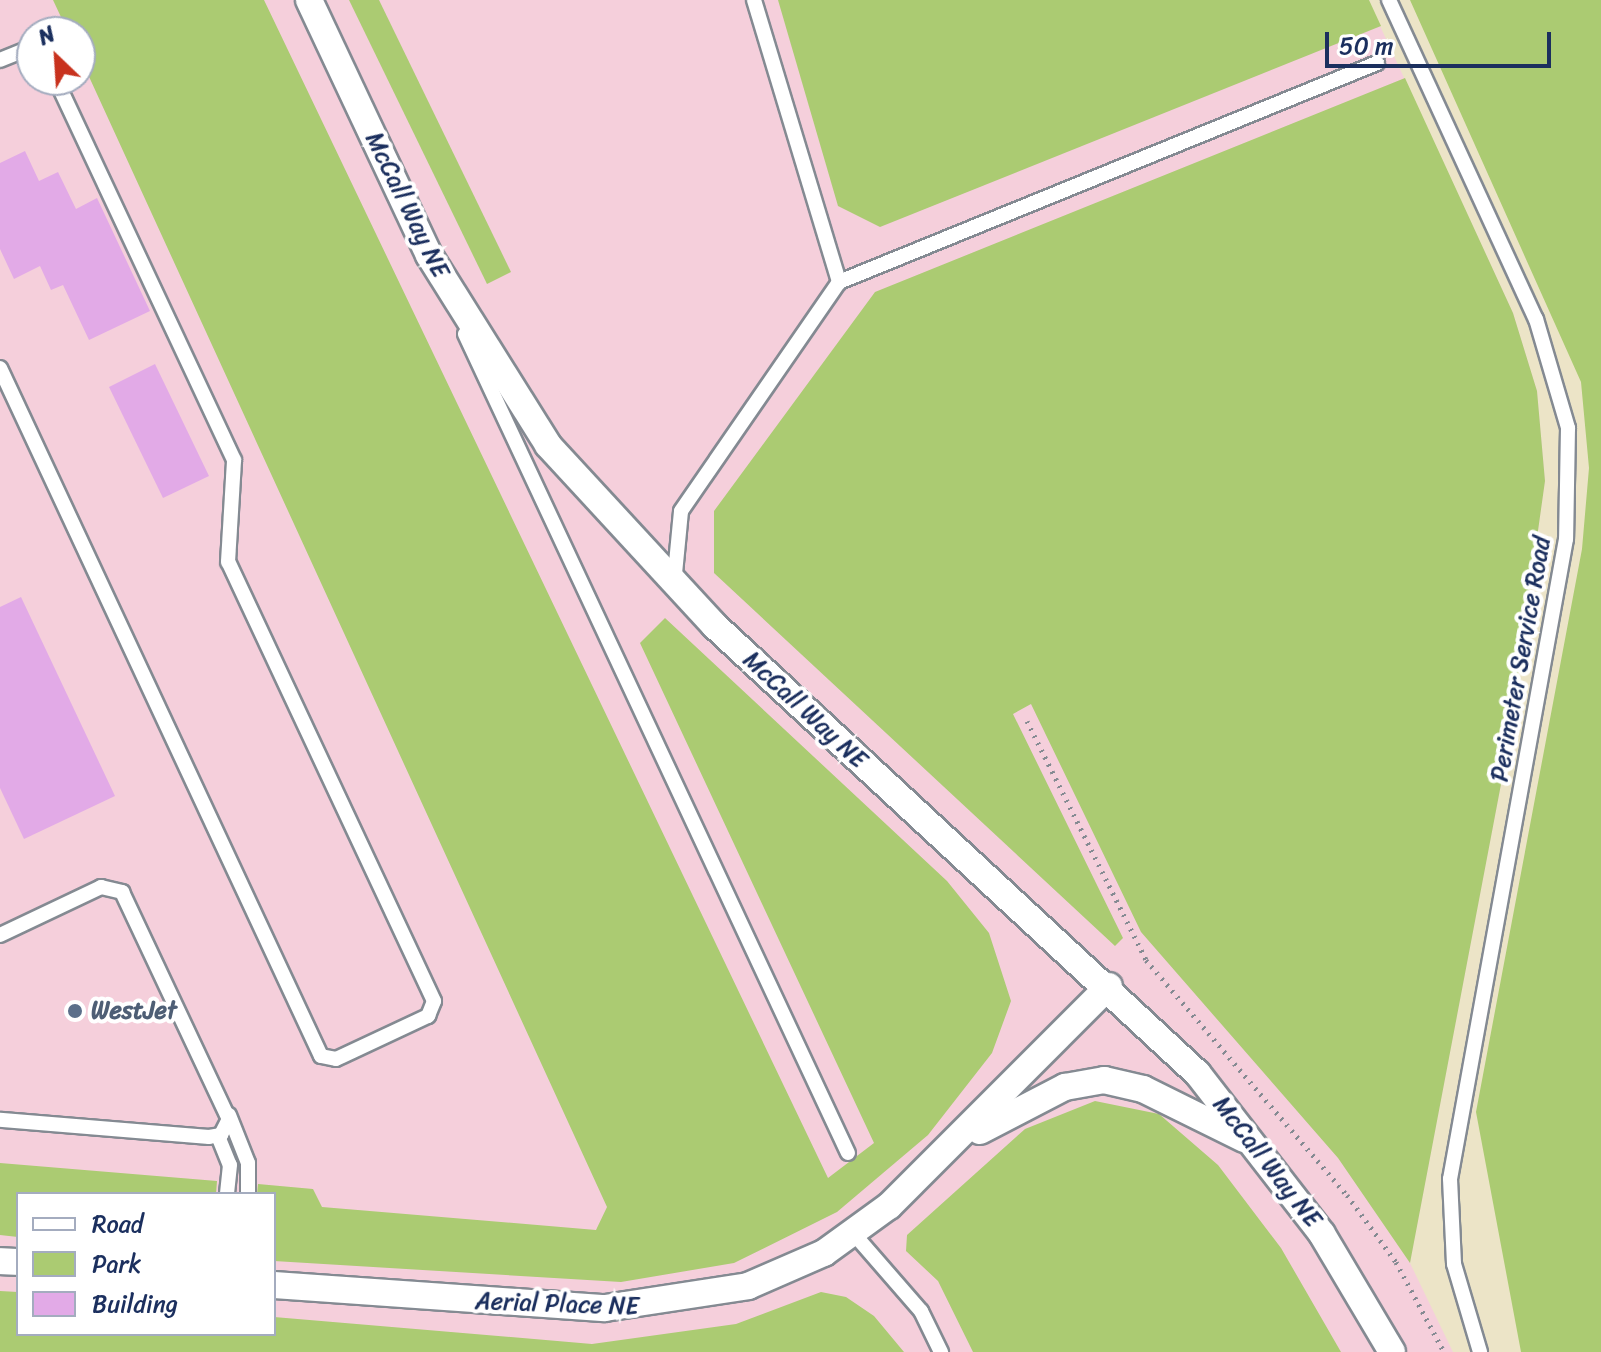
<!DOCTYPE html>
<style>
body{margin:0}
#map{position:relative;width:1601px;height:1352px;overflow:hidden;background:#ece4c7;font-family:Sriracha,sans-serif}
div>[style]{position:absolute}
.built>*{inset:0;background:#f5cfdb}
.green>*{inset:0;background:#abcb72}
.building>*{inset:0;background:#e2aae7}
.path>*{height:5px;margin-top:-2.5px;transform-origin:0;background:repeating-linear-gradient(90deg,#848a92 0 2px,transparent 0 8px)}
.roads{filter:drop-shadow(2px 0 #848a92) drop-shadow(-2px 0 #848a92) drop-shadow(0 2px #848a92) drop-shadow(0 -2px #848a92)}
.lane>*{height:14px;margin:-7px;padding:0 7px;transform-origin:7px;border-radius:7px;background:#fff}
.street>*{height:26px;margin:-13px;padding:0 13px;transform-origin:13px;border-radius:13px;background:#fff}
.dots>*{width:22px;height:22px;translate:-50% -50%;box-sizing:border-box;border:4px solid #fff;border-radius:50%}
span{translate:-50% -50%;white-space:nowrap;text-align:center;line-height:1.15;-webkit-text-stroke:8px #fff;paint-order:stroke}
.street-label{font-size:24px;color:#1b2f5e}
.service-label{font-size:24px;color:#4e5e75;font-weight:700}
.left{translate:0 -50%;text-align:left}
.legend{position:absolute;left:16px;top:1192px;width:260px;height:144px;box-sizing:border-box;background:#fff;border:2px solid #a4acbf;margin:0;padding:10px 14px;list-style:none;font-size:24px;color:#1b2f5e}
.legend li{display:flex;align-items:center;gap:16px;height:40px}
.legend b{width:40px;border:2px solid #a4acbf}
.north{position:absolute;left:16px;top:16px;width:80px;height:80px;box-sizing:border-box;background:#fff;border:2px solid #a4acbf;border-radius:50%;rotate:335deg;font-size:22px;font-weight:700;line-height:32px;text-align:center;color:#1b2f5e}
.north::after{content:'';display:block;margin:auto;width:28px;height:36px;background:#c8321e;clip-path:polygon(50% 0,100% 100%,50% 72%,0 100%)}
.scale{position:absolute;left:1325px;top:32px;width:226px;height:36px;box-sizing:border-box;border:4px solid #1b2f5e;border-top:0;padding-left:10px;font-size:24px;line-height:28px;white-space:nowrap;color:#1b2f5e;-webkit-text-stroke:6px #fff;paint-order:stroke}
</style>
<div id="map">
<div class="built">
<i style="clip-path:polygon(evenodd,0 0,1368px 0,1513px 313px,1537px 391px,1545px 481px,1506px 758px,1410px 1263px,1453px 1352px,0 1352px,0 0,32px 32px,80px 32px,80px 80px,32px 80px,32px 32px,0 0,18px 1194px,274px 1194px,274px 1334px,18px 1334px,18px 1194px)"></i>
</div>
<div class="green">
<i style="clip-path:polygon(53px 0,264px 0,828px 1178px,874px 1143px,640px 643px,665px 618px,947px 881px,989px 933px,1011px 1001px,992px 1053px,928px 1135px,837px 1212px,734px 1263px,621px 1282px,274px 1261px,274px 1194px,257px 1194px,258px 1184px,313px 1189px,322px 1207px,596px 1230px,607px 1207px,80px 57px,80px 32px,68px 32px)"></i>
<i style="clip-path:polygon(349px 0,379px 0,511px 272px,487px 284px)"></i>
<i style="clip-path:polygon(778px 0,1369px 0,1381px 26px,880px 227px,838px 206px)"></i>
<i style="clip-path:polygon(1410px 0,1601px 0,1601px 1352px,1521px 1352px,1476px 1112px,1582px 549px,1589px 468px,1581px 382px)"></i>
<i style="clip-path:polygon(1405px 78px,1513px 313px,1537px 391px,1545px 481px,1506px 758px,1410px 1263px,1338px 1158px,1141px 932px,1031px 704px,1013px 714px,1123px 938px,1115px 946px,714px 573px,714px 511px,875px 292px)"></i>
<i style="clip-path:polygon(1095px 1101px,1159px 1114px,1218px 1165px,1281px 1248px,1341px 1352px,973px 1352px,938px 1281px,906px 1251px,907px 1235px,1025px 1129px)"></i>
<i style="clip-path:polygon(0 1163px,217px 1181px,216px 1194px,18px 1194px,18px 1237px,0 1235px)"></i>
<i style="clip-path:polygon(0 1291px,18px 1292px,18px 1334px,274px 1334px,274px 1317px,592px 1344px,736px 1324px,821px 1292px,846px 1297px,874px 1316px,904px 1352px,0 1352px)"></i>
</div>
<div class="building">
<i style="clip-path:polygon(25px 151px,39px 181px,58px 172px,76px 209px,97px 198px,150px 311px,89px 340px,63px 285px,51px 290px,40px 266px,14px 279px,0 249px,0 163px)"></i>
<i style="clip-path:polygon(155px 364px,209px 476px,163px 498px,109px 387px)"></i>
<i style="clip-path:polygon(21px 597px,115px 796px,24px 839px,0 788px,0 607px)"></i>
</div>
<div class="path">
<i style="left:1027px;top:721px;width:267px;rotate:63.5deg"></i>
<i style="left:1146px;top:960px;width:309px;rotate:49.5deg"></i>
<i style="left:1347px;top:1195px;width:83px;rotate:53.8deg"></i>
<i style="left:1396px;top:1262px;width:102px;rotate:61.9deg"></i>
</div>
<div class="roads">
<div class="lane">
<i style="left:754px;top:0;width:295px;rotate:73.2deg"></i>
<i style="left:1389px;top:0;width:351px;rotate:65.3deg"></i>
<i style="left:1536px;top:319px;width:114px;rotate:73.6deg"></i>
<i style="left:1568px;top:428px;width:111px;rotate:91deg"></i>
<i style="left:1566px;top:539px;width:650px;rotate:100.27deg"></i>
<i style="left:1450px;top:1179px;width:85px;rotate:87.3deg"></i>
<i style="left:1454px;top:1264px;width:92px;rotate:73.5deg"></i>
<i style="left:0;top:60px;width:35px;rotate:-22deg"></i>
<i style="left:465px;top:334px;width:904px;rotate:64.94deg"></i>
<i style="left:0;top:368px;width:759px;rotate:64.99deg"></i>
<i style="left:321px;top:1056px;width:15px;rotate:11deg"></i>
<i style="left:336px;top:1059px;width:102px;rotate:-25.1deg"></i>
<i style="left:428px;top:1016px;width:16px;rotate:-68deg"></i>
<i style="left:434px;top:1001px;width:485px;rotate:-115.1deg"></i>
<i style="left:228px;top:562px;width:102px;rotate:-86.6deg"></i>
<i style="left:234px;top:460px;width:420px;rotate:-115.1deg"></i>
<i style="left:674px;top:584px;width:73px;rotate:-84.5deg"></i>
<i style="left:681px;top:511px;width:278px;rotate:-55.4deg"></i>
<i style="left:839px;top:282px;width:581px;rotate:-22.15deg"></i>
<i style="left:0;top:935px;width:112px;rotate:-25.4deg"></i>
<i style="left:101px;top:887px;width:22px;rotate:13deg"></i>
<i style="left:122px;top:892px;width:251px;rotate:64.8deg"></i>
<i style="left:229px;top:1119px;width:18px;rotate:117deg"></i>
<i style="left:221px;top:1135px;width:12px;rotate:171deg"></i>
<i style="left:209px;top:1137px;width:210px;rotate:-175.3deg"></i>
<i style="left:229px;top:1115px;width:52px;rotate:68.4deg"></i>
<i style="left:248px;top:1163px;width:31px;rotate:90deg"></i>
<i style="left:218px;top:1136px;width:31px;rotate:68deg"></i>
<i style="left:230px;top:1165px;width:29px;rotate:96deg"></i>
<i style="left:854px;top:1234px;width:102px;rotate:49deg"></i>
<i style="left:921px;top:1311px;width:46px;rotate:64deg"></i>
</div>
<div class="street">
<i style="left:309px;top:0;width:282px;rotate:64.8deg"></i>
<i style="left:429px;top:255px;width:224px;rotate:57.9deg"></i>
<i style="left:548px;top:445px;width:245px;rotate:47.3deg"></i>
<i style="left:714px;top:625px;width:660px;rotate:42.85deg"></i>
<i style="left:1198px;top:1074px;width:202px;rotate:52.2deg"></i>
<i style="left:1322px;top:1234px;width:137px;rotate:59.3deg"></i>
<i style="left:980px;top:1131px;width:96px;rotate:-27.4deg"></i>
<i style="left:1065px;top:1087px;width:40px;rotate:-10deg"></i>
<i style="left:1104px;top:1080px;width:40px;rotate:13deg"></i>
<i style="left:1143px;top:1089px;width:113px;rotate:26.3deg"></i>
<i style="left:0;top:1261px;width:18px;rotate:3deg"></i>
<i style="left:274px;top:1285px;width:332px;rotate:4deg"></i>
<i style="left:605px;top:1308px;width:145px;rotate:-8.7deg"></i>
<i style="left:748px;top:1286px;width:83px;rotate:-23.5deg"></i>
<i style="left:824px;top:1253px;width:80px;rotate:-35.9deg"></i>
<i style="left:889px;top:1206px;width:311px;rotate:-45deg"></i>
</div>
</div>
<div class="dots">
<i style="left:75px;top:1011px;background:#5c6f8a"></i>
</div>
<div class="street-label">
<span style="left:407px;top:205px;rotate:64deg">McCall Way NE</span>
<span style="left:1521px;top:659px;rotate:-80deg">Perimeter Service Road</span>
<span style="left:805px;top:710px;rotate:43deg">McCall Way NE</span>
<span style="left:1267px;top:1162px;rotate:52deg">McCall Way NE</span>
<span style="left:557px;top:1304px;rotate:2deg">Aerial Place NE</span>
</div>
<div class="service-label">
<span class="left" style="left:91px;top:1011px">WestJet</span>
</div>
<ul class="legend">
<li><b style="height:10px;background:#fff"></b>Road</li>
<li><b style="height:22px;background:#abcb72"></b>Park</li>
<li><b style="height:22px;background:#e2aae7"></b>Building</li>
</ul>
<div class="north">N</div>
<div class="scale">50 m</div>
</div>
